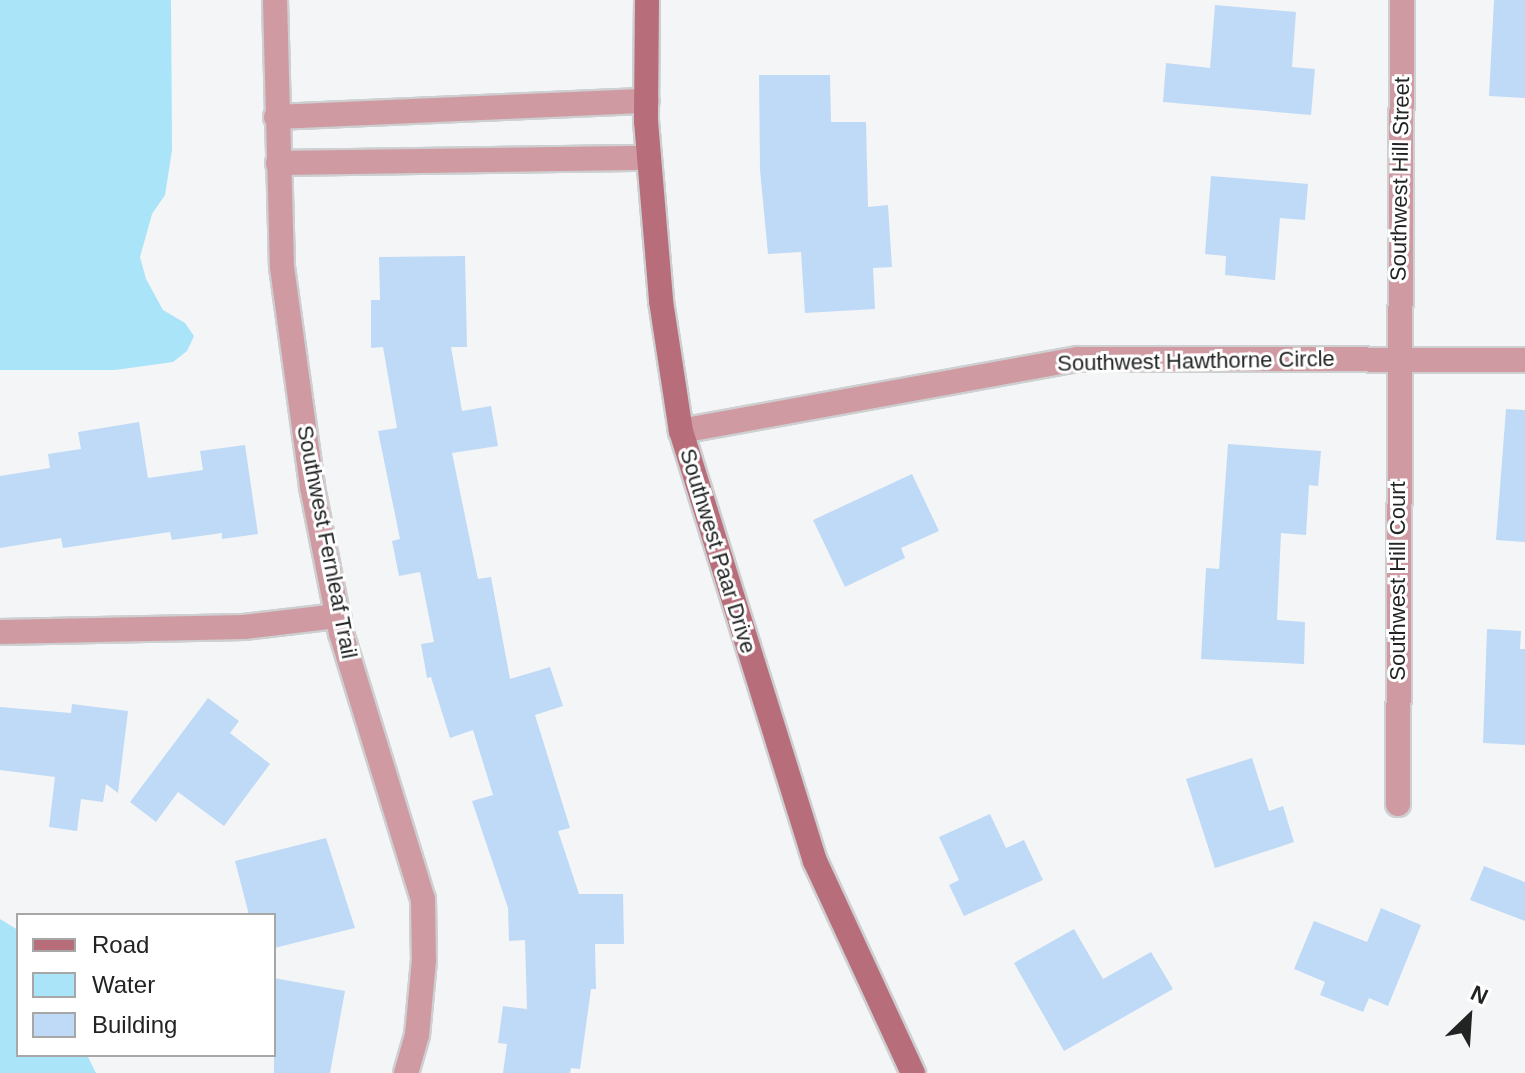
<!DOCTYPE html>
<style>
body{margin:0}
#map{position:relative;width:1525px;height:1073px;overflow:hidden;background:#f4f5f6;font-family:Helvetica,sans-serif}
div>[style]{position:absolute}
.water>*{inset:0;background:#a9e4f8}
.building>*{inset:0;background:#bfdaf7}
.roads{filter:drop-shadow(2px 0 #cecfd0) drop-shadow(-2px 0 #cecfd0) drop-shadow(0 2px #cecfd0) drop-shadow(0 -2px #cecfd0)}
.street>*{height:24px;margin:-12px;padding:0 12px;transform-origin:12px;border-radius:12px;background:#cf9aa2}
.secondary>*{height:24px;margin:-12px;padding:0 12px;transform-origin:12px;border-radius:12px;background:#b86d7a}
span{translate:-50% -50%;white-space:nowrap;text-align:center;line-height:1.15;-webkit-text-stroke:6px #fff;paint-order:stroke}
.street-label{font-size:22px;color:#222323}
.legend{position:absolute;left:16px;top:913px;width:260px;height:144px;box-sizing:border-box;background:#fff;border:2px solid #a7a7a7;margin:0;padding:10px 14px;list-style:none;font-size:24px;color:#222323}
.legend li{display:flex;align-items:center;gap:16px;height:40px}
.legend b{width:40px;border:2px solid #a7a7a7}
.north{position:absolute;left:1429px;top:977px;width:80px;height:80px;-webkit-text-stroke:6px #fff;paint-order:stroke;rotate:25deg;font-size:22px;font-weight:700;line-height:32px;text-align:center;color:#222323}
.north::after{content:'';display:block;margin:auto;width:28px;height:36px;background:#222323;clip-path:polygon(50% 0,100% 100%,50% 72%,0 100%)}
</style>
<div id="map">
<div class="water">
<i style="clip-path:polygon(0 0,171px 0,172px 150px,165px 195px,152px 214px,140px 257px,146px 279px,163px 310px,185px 323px,194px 336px,187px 351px,173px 362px,115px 370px,0 370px)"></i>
<i style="clip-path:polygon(0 919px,18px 930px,18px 1055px,87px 1055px,96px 1073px,0 1073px)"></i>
</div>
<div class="building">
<i style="clip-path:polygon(1494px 0,1525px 0,1525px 98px,1489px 96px)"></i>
<i style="clip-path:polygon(1215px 5px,1296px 12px,1292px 67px,1315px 69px,1311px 115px,1163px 102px,1166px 63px,1210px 68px)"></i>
<i style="clip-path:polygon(759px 75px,830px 75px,831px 122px,866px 122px,868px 207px,888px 205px,892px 267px,873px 268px,875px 309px,805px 313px,801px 252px,768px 254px,760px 170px)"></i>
<i style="clip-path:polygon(1211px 176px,1308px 184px,1305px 220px,1280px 218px,1275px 280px,1225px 275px,1226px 256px,1205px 254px)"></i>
<i style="clip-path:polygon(465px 256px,467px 347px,451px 347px,462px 411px,491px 406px,498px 446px,452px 453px,478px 579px,491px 577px,510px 679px,550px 667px,563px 706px,535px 715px,570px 828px,558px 831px,579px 894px,623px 894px,624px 944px,595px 944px,596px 989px,591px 989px,580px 1069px,571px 1068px,570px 1073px,503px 1073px,507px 1044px,498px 1043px,503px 1006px,527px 1009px,525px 940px,509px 941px,508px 908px,472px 801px,493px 795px,473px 730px,450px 738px,431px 677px,427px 678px,421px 644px,434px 642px,420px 572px,399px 576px,392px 541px,400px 539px,378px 431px,397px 428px,383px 347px,371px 348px,371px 300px,380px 300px,379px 257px)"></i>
<i style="clip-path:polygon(1506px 409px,1525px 410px,1525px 542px,1496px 540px)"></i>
<i style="clip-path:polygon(139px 422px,148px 478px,203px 470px,200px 451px,245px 445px,258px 534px,222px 539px,222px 533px,172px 540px,170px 532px,63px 548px,61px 538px,0 548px,0 476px,50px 468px,48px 454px,81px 449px,78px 432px)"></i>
<i style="clip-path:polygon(1228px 444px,1321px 451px,1318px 486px,1309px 485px,1306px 535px,1281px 533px,1277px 620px,1305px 622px,1304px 664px,1201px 659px,1206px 568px,1219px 569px)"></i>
<i style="clip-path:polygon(912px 474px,939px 531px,901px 548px,905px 558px,845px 587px,813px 520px)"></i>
<i style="clip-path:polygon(1487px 629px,1521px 631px,1520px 649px,1525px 649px,1525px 745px,1483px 743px)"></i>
<i style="clip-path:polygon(208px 698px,239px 721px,230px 733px,270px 764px,224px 826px,178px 792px,156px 822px,130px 802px)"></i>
<i style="clip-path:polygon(72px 704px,128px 711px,118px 793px,106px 784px,103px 802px,81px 799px,77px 831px,49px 827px,55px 777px,0 770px,0 707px,71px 713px)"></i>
<i style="clip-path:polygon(1252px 758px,1269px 811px,1283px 806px,1294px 842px,1215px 868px,1186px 779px)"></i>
<i style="clip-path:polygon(990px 814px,1006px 848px,1024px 840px,1043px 880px,964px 916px,949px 885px,959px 880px,939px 837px)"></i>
<i style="clip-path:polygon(326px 838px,355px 928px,274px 948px,274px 915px,249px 915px,235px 861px)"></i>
<i style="clip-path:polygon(1484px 866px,1525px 882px,1525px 921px,1470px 900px)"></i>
<i style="clip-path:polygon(1381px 908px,1421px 925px,1388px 1006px,1369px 998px,1363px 1012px,1320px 995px,1325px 982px,1294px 969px,1314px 921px,1367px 942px)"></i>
<i style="clip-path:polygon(1074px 929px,1103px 979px,1151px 952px,1173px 989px,1064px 1051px,1014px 963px)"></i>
<i style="clip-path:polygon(274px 978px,345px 991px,330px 1073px,274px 1073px)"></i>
</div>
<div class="roads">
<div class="street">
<i style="left:275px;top:0;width:267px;rotate:88.5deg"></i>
<i style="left:282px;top:267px;width:222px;rotate:82.2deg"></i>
<i style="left:312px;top:487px;width:149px;rotate:78.8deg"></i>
<i style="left:341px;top:633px;width:278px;rotate:72.9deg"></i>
<i style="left:423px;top:899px;width:61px;rotate:89.1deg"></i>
<i style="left:424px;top:960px;width:75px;rotate:95.3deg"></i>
<i style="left:417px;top:1035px;width:40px;rotate:106deg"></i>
<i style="left:276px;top:117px;width:371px;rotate:-2.5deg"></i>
<i style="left:278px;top:163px;width:371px;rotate:-0.8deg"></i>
<i style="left:681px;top:431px;width:402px;rotate:-10.3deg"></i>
<i style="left:1077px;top:359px;width:448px;rotate:0.1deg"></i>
<i style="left:0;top:632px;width:244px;rotate:-1.2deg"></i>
<i style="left:244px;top:627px;width:95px;rotate:-6.7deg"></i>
<i style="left:1398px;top:804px;width:804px;rotate:-89.71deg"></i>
</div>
<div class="secondary">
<i style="left:647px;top:0;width:121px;rotate:90.5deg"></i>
<i style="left:646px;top:121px;width:181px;rotate:85.2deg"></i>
<i style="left:661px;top:301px;width:132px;rotate:81.3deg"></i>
<i style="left:681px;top:431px;width:450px;rotate:72.7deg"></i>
<i style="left:815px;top:861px;width:234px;rotate:65.2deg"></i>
</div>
</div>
<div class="street-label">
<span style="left:1400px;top:179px;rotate:-89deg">Southwest Hill Street</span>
<span style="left:1196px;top:361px;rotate:-1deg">Southwest Hawthorne Circle</span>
<span style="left:327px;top:542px;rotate:79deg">Southwest Fernleaf Trail</span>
<span style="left:718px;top:551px;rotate:73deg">Southwest Paar Drive</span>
<span style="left:1398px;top:581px;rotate:-90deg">Southwest Hill Court</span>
</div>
<ul class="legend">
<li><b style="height:10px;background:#b86d7a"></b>Road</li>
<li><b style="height:22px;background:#a9e4f8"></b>Water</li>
<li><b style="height:22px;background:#bfdaf7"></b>Building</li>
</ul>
<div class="north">N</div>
</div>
